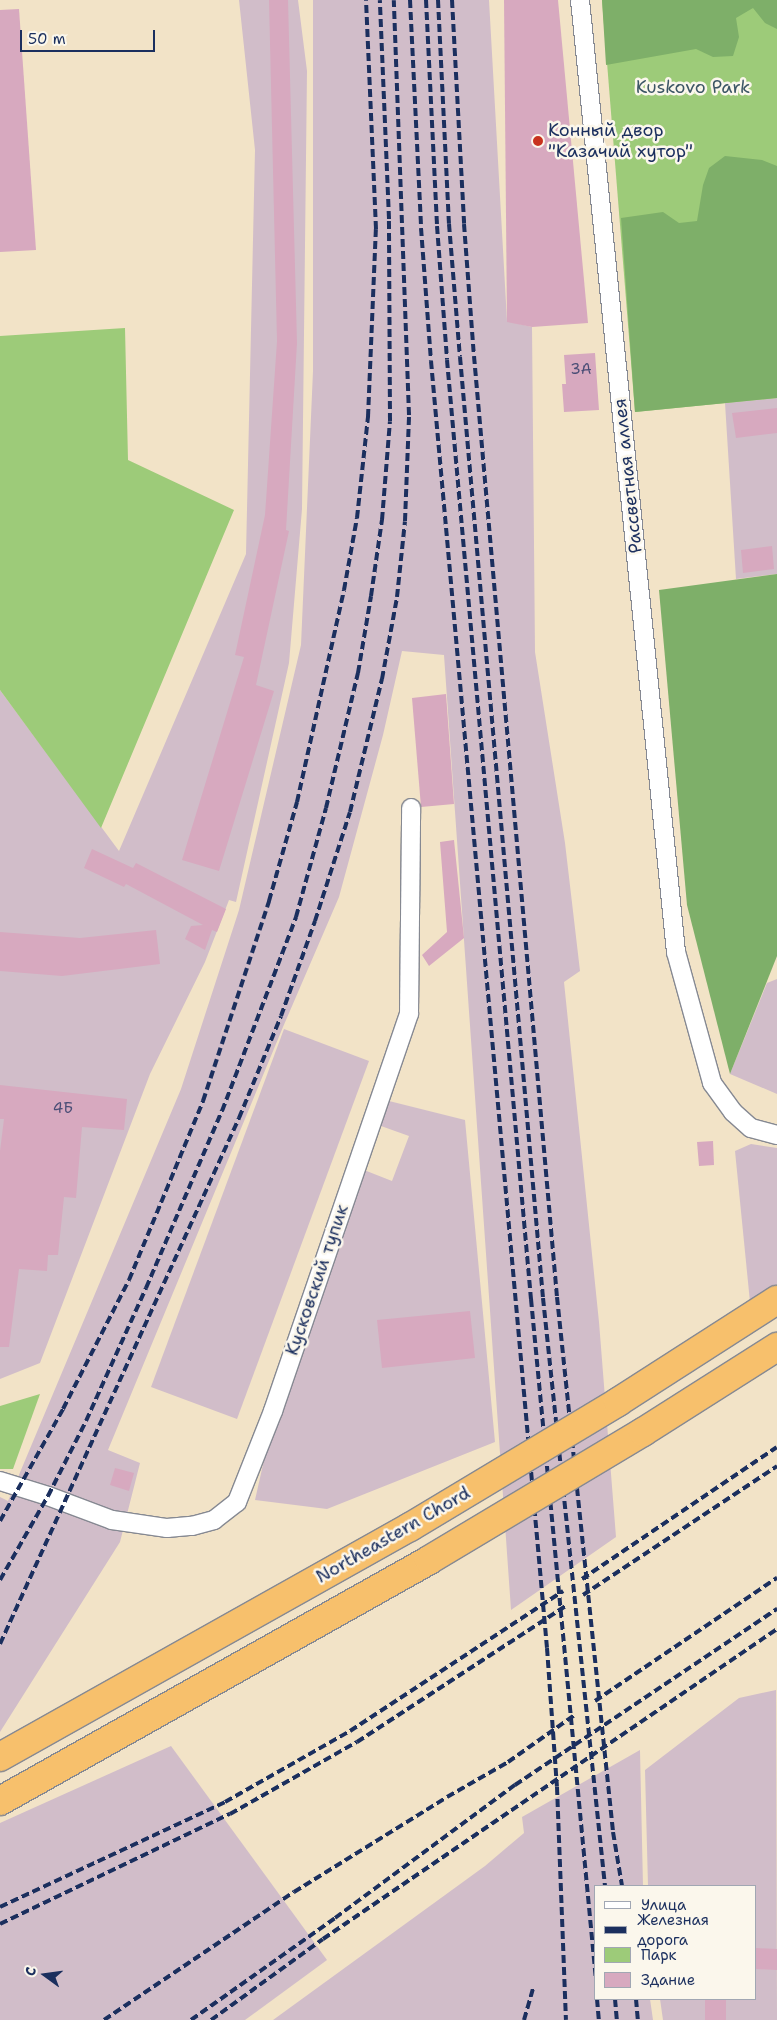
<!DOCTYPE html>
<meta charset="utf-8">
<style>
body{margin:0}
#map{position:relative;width:777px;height:2020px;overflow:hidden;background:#f2e3c7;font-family:"Shantell Sans",sans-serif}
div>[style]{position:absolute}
.industrial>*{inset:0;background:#d1bdc9}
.green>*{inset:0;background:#9dcb79}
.forest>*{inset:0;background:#7eaf69}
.building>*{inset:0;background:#d7a9bf}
.roads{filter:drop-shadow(1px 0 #868992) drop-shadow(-1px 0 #868992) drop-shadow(0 1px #868992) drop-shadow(0 -1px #868992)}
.street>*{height:18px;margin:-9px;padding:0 9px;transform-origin:9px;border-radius:9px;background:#fff}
.rail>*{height:4px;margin-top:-2px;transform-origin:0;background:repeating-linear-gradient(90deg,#1b2f5e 0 8px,transparent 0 12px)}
.bridges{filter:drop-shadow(1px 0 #868992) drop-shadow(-1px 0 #868992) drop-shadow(0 1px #868992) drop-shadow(0 -1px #868992)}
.primary-bridge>*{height:28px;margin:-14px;padding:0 14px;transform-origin:14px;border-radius:14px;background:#f7c06c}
.dots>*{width:14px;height:14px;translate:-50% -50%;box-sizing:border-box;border:2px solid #fbf7ec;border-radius:50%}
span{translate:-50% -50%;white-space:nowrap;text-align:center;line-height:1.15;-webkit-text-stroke:5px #fbf7ec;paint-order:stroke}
.number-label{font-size:15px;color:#4a4e76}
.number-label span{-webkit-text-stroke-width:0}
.park-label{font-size:18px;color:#3c5665}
.poi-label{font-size:18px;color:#1b2f5e}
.left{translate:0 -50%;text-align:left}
.street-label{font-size:18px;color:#1b2f5e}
.legend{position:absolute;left:594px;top:1885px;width:162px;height:115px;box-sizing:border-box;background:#fbf7ec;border:1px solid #a1a7b3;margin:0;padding:6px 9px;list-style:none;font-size:15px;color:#1b2f5e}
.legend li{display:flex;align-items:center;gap:10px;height:25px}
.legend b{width:25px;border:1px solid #a1a7b3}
.north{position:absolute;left:20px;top:1950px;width:50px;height:50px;-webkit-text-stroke:4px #fbf7ec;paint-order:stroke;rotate:284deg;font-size:14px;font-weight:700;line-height:20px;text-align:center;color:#1b2f5e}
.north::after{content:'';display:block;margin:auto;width:18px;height:22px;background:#1b2f5e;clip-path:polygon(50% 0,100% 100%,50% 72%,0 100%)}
.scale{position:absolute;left:20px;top:30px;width:135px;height:22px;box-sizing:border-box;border:2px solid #1b2f5e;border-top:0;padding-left:6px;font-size:15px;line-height:18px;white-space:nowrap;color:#1b2f5e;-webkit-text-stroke:4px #fbf7ec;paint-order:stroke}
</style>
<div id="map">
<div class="industrial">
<i style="clip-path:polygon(239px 0,298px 0,307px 71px,302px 509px,289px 663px,236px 902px,229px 900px,205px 962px,150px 1074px,40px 1363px,0 1379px,0 690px,119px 851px,246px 554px,255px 150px)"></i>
<i style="clip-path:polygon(313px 0,489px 0,507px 321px,532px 327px,535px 652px,565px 843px,580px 971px,564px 982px,599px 1322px,616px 1537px,511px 1610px,444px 655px,402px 651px,383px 735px,339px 897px,283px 1027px,108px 1450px,140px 1463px,120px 1542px,0 1732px,0 1497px,8px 1501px,181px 1089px,239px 910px,301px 645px,313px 371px)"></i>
<i style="clip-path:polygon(777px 398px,777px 574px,736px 579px,725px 403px)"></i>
<i style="clip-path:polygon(777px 979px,777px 1094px,730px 1074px,767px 983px)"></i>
<i style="clip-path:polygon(284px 1029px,369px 1061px,237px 1419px,151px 1387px)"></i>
<i style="clip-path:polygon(389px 1101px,465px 1120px,495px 1442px,327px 1509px,255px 1500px,269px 1438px,364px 1170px,392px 1181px,409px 1136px,381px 1126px)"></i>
<i style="clip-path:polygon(751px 1144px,777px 1148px,777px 1284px,750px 1302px,735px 1151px)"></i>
<i style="clip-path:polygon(776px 1690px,777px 2020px,663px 2020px,660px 1999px,756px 1999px,756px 1886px,648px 1886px,645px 1770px,739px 1698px)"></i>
<i style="clip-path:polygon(171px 1746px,327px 1960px,245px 2020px,0 2020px,0 1823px)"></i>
<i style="clip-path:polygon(640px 1750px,643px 1886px,596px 1886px,596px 1999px,650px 1999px,653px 2020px,273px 2020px,485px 1866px,524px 1833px,522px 1817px)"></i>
</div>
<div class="green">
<i style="clip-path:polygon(602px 0,777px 0,777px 398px,635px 412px)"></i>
<i style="clip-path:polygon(125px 328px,128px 460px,234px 510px,101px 828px,0 690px,0 336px)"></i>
<i style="clip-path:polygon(40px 1394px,13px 1469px,0 1469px,0 1406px)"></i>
</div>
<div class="forest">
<i style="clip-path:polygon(602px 0,777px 0,777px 29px,765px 23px,753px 8px,736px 18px,739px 37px,733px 56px,713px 57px,696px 49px,606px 65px)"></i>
<i style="clip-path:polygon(725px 156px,762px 160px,777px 166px,777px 398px,635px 412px,621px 218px,663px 212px,679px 223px,697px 221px,703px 185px,709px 168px)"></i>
<i style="clip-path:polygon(777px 574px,777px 956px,730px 1074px,687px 905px,659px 590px)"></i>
</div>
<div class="building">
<i style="clip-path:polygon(269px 0,288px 0,297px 343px,286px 530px,289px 531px,256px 685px,274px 691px,219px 871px,182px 860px,244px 657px,235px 655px,265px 515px,277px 341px)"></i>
<i style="clip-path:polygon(504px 0,558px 0,588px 323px,532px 327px,507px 322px)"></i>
<i style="clip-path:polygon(19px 9px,36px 250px,0 252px,0 10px)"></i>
<i style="clip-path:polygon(595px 353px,599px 410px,564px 412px,562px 384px,566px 384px,564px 355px)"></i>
<i style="clip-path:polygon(777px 408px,777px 433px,736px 438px,732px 413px)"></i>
<i style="clip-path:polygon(772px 546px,774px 569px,743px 573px,741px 550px)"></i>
<i style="clip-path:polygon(446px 694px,454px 804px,421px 807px,412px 698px)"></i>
<i style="clip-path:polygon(454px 840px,464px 938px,429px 966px,422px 955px,447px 932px,440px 842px)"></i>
<i style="clip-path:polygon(92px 849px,133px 868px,136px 863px,226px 909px,217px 932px,212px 930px,205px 950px,185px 939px,191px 926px,203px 925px,126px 884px,124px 887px,84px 868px)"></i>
<i style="clip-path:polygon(156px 930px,160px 964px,62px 976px,0 971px,0 932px,80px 938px)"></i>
<i style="clip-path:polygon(0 1085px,127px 1099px,124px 1130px,82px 1127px,76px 1198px,64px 1197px,58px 1255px,48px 1255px,47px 1271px,19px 1269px,9px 1347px,0 1347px,0 1151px,4px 1119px,0 1119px)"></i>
<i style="clip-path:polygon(713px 1141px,714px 1165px,699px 1166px,697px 1142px)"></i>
<i style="clip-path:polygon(470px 1311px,475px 1358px,382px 1368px,377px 1320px)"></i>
<i style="clip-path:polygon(115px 1468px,134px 1473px,129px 1491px,110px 1485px)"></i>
<i style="clip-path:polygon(756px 1948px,777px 1949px,777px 1970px,756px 1969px)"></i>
<i style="clip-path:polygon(705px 1999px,726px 1999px,726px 2020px,705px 2020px)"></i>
</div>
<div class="roads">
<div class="street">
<i style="left:580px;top:0;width:957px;rotate:84.24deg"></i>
<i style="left:676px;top:952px;width:136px;rotate:74.6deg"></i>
<i style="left:712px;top:1083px;width:36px;rotate:54deg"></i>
<i style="left:733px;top:1112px;width:24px;rotate:42deg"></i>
<i style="left:751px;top:1128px;width:27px;rotate:15deg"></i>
<i style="left:0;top:1481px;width:50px;rotate:17.4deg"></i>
<i style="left:48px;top:1496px;width:68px;rotate:20.6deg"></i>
<i style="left:112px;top:1520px;width:56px;rotate:8.3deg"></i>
<i style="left:167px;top:1528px;width:25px;rotate:-5deg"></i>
<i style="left:192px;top:1526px;width:23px;rotate:-15deg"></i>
<i style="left:214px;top:1520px;width:29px;rotate:-38deg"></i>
<i style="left:237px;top:1502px;width:98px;rotate:-68.4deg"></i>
<i style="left:273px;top:1411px;width:420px;rotate:-71.1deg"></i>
<i style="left:409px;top:1014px;width:206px;rotate:-89.4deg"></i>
</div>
</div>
<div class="rail">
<i style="left:410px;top:0;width:228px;rotate:87.2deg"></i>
<i style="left:421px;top:228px;width:133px;rotate:85.7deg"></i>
<i style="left:431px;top:361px;width:1292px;rotate:84.85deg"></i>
<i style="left:547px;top:1648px;width:139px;rotate:85.9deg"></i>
<i style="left:557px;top:1787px;width:233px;rotate:87.8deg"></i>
<i style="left:426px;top:0;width:226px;rotate:87.2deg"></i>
<i style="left:437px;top:226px;width:134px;rotate:85.7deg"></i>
<i style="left:447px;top:360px;width:943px;rotate:84.89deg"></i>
<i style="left:531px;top:1299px;width:684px;rotate:84.55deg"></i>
<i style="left:438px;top:0;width:224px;rotate:87.2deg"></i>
<i style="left:449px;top:224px;width:133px;rotate:85.3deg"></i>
<i style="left:460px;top:357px;width:945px;rotate:84.96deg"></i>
<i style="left:543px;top:1298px;width:591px;rotate:83.98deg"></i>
<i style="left:452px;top:0;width:224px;rotate:86.9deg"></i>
<i style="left:464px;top:224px;width:132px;rotate:85.7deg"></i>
<i style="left:474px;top:356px;width:945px;rotate:84.96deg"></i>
<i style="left:557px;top:1297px;width:538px;rotate:84.02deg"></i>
<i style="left:613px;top:1832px;width:55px;rotate:80.5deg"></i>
<i style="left:0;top:1521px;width:129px;rotate:-60.6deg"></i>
<i style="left:63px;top:1409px;width:145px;rotate:-62.9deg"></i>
<i style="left:129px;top:1280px;width:194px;rotate:-67.5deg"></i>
<i style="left:203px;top:1101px;width:211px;rotate:-71.7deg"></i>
<i style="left:269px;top:901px;width:103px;rotate:-74.2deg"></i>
<i style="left:297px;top:802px;width:217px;rotate:-77.5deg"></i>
<i style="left:344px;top:590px;width:73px;rotate:-79.8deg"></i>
<i style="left:357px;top:518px;width:102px;rotate:-83.8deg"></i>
<i style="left:368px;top:417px;width:188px;rotate:-87.6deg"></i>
<i style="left:376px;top:229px;width:229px;rotate:-92.5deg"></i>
<i style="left:582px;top:1579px;width:235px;rotate:-34.1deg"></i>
<i style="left:0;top:1580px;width:97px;rotate:-60.3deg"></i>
<i style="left:48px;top:1496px;width:84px;rotate:-63.1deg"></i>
<i style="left:86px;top:1421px;width:146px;rotate:-65.7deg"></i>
<i style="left:146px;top:1288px;width:193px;rotate:-66.8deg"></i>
<i style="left:222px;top:1111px;width:208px;rotate:-69.1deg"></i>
<i style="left:296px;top:917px;width:113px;rotate:-74.6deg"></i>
<i style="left:326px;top:808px;width:139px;rotate:-76.7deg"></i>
<i style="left:358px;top:673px;width:78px;rotate:-80.4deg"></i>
<i style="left:371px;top:596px;width:77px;rotate:-81.8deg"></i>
<i style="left:382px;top:520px;width:99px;rotate:-85.4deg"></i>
<i style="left:390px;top:421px;width:202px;rotate:-90.3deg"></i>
<i style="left:389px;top:219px;width:219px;rotate:-92.4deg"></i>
<i style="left:583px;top:1595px;width:233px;rotate:-33.6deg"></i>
<i style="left:0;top:1644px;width:578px;rotate:-65.56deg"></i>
<i style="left:239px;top:1118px;width:110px;rotate:-67.6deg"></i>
<i style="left:281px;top:1016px;width:101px;rotate:-70.3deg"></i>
<i style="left:315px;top:921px;width:114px;rotate:-72.2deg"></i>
<i style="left:350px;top:812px;width:137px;rotate:-76.5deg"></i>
<i style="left:382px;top:679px;width:83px;rotate:-79.6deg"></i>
<i style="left:397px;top:597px;width:76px;rotate:-84deg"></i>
<i style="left:405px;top:521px;width:106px;rotate:-87.8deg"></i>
<i style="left:409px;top:415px;width:415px;rotate:-92.1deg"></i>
<i style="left:595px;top:1701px;width:220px;rotate:-34.1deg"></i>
<i style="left:0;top:1907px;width:248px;rotate:-25deg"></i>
<i style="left:225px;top:1802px;width:144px;rotate:-29.6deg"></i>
<i style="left:350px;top:1731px;width:255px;rotate:-33.3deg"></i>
<i style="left:0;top:1924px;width:255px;rotate:-25.6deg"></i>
<i style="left:230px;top:1814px;width:146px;rotate:-29.6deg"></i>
<i style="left:357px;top:1742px;width:249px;rotate:-33.1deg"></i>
<i style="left:597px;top:1999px;width:21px;rotate:85deg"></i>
<i style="left:615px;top:1999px;width:21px;rotate:85deg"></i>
<i style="left:636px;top:1999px;width:21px;rotate:85deg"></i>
<i style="left:104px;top:2020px;width:229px;rotate:-34deg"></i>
<i style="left:294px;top:1892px;width:180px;rotate:-31.8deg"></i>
<i style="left:447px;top:1797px;width:70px;rotate:-29.8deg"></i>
<i style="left:508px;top:1762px;width:83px;rotate:-35.2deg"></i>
<i style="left:191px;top:2020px;width:176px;rotate:-35.3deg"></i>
<i style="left:335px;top:1918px;width:224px;rotate:-36.5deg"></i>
<i style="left:515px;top:1785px;width:316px;rotate:-33.9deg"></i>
<i style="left:211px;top:2020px;width:138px;rotate:-35.9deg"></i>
<i style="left:323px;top:1939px;width:550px;rotate:-34.33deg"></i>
<i style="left:524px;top:2020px;width:33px;rotate:-74deg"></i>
</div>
<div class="bridges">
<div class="primary-bridge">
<i style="left:0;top:1757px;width:470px;rotate:-29.3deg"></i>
<i style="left:410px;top:1527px;width:243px;rotate:-31deg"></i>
<i style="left:618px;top:1402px;width:189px;rotate:-32.7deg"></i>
<i style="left:0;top:1801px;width:492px;rotate:-29.3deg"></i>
<i style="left:429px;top:1560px;width:249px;rotate:-30.9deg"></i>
<i style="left:643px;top:1432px;width:159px;rotate:-32.4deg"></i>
</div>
</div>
<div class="dots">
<i style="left:538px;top:141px;background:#c8321e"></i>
</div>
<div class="number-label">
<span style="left:581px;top:370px">3А</span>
<span style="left:63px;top:1109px">4Б</span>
</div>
<div class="park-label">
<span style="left:693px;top:87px">Kuskovo Park</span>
</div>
<div class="poi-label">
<span class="left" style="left:548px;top:141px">Конный двор<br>"Казачий хутор"</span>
</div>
<div class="street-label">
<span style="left:628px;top:476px;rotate:-96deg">Рассветная аллея</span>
<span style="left:317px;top:1280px;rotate:-71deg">Кусковский тупик</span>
<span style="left:393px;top:1535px;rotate:-30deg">Northeastern Chord</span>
</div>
<ul class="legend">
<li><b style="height:6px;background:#fff"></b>Улица</li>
<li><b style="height:6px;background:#1b2f5e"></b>Железная дорога</li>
<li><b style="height:14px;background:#9dcb79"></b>Парк</li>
<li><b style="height:14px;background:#d7a9bf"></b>Здание</li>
</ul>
<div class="north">С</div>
<div class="scale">50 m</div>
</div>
